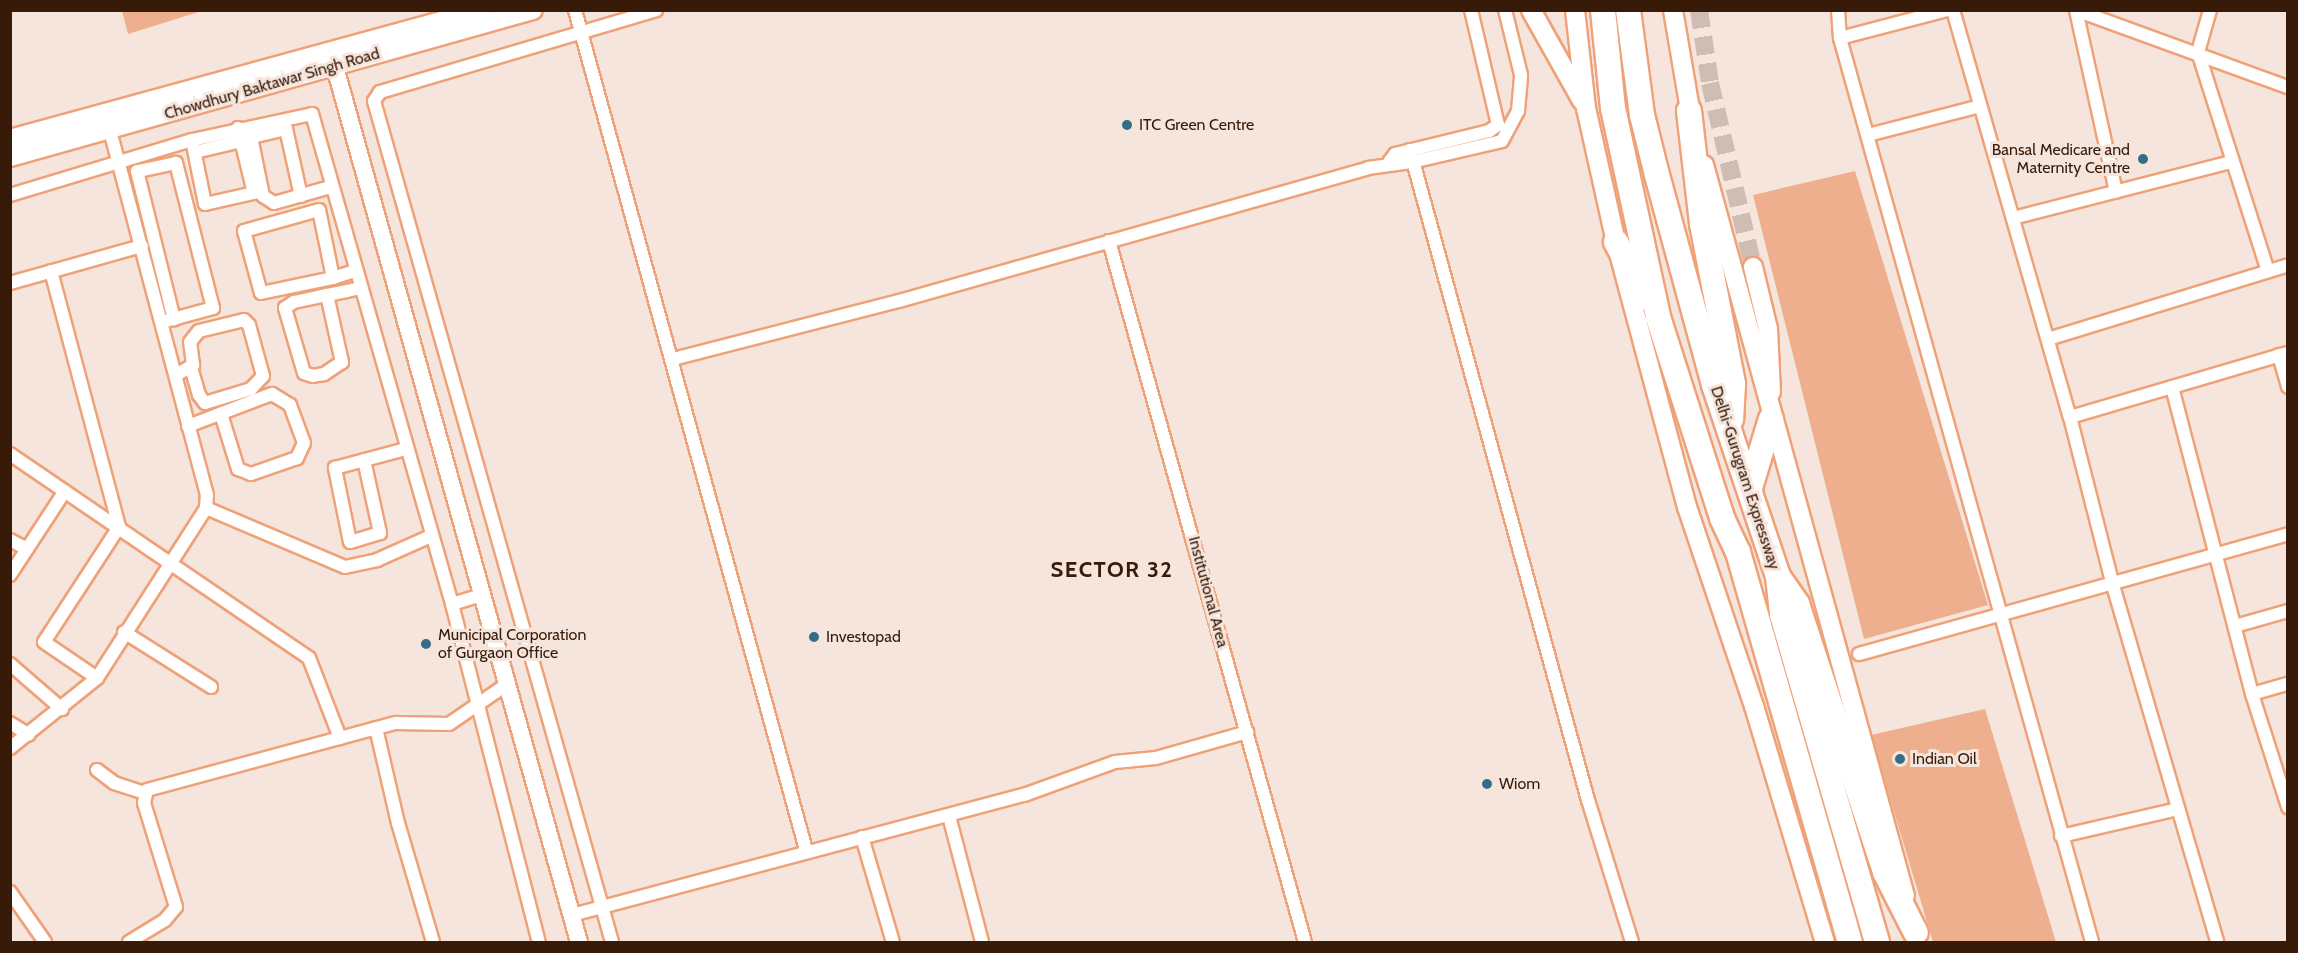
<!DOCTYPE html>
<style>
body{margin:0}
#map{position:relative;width:2298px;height:953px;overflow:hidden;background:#f5e5dc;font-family:Cabin,sans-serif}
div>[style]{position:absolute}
.green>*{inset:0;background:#eeaf8e}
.secondary-tunnel>*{height:18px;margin-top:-9px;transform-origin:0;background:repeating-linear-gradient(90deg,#cfbcb2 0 18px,transparent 0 27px)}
.roads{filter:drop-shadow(2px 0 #efa177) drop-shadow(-2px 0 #efa177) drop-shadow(0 2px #efa177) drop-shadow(0 -2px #efa177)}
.minor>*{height:12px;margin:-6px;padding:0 6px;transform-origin:6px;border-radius:6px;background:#fff}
.tertiary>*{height:16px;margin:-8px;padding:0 8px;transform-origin:8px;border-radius:8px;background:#fff}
.secondary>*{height:18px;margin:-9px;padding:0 9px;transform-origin:9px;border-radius:9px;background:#fff}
.motorway>*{height:24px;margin:-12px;padding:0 12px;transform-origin:12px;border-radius:12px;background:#fff}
.dots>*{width:16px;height:16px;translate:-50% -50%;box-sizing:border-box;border:3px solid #f5e5dc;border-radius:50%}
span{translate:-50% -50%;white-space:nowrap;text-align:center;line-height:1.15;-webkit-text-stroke:6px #f5e5dc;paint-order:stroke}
.street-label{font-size:16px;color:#371a08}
.poi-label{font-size:16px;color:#371a08}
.left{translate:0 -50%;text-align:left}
.right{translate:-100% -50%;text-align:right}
.district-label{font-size:22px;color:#371a08;font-weight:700;letter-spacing:1.5px}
.frame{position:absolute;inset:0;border:12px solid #371a08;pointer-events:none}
</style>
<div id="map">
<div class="green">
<i style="clip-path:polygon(202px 11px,128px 34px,122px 11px,202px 10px)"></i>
<i style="clip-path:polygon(1855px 171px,1988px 605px,1864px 639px,1753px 195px)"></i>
<i style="clip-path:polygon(1985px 709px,2056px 942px,1933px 942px,1871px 735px)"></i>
</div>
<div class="secondary-tunnel">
<i style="left:1699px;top:10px;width:74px;rotate:81.4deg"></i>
<i style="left:1710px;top:83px;width:189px;rotate:76.8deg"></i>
</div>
<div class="roads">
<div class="minor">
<i style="left:575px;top:10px;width:871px;rotate:74.62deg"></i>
<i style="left:1838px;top:10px;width:28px;rotate:86deg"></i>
<i style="left:1840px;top:38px;width:938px;rotate:74.42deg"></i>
<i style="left:1953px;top:10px;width:423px;rotate:74deg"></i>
<i style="left:2070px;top:417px;width:170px;rotate:75.7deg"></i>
<i style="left:2112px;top:582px;width:375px;rotate:73.7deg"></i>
<i style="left:2076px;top:10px;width:226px;rotate:20deg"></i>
<i style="left:2076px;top:10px;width:186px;rotate:77.6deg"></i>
<i style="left:2210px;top:10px;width:44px;rotate:105.9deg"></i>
<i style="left:2198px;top:52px;width:230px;rotate:72.3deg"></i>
<i style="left:1840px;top:38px;width:111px;rotate:-14.7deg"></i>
<i style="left:1868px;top:135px;width:116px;rotate:-14.5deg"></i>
<i style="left:192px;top:140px;width:65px;rotate:78.5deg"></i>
<i style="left:205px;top:204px;width:50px;rotate:-12.7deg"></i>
<i style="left:254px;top:193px;width:67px;rotate:-103.8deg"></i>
<i style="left:1410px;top:150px;width:674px;rotate:74.69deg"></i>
<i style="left:1588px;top:800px;width:149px;rotate:72.8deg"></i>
<i style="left:195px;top:152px;width:47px;rotate:-13.4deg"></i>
<i style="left:1389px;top:162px;width:10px;rotate:-53deg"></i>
<i style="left:1395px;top:154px;width:97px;rotate:-13.7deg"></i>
<i style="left:1489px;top:131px;width:11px;rotate:-34deg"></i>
<i style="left:1498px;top:125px;width:118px;rotate:-103.2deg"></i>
<i style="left:10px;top:195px;width:190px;rotate:-16.8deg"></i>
<i style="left:192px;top:140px;width:123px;rotate:-12.2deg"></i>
<i style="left:312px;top:114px;width:510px;rotate:74.05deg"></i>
<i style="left:452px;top:604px;width:349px;rotate:75.6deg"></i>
<i style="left:301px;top:196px;width:69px;rotate:-102.6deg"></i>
<i style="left:286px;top:129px;width:36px;rotate:167deg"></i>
<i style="left:251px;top:137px;width:60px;rotate:78.5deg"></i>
<i style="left:263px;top:196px;width:13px;rotate:32deg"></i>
<i style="left:274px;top:203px;width:58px;rotate:-15.9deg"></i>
<i style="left:2013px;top:218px;width:225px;rotate:-14.4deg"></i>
<i style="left:1109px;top:241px;width:728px;rotate:74.38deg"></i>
<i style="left:51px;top:271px;width:265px;rotate:75.1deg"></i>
<i style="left:119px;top:527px;width:137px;rotate:123.1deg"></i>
<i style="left:44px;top:642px;width:64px;rotate:34.2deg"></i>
<i style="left:333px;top:278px;width:69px;rotate:-101.6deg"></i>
<i style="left:319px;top:210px;width:78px;rotate:164.4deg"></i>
<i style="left:244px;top:231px;width:64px;rotate:74.7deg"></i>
<i style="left:261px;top:293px;width:74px;rotate:-11.8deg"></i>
<i style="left:333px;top:278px;width:23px;rotate:-18deg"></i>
<i style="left:10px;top:283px;width:137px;rotate:-15.7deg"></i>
<i style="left:327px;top:295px;width:69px;rotate:77.4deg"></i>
<i style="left:342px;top:362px;width:22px;rotate:146deg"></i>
<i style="left:324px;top:374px;width:11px;rotate:170deg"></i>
<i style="left:313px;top:376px;width:9px;rotate:-162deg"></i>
<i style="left:304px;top:373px;width:68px;rotate:-106.3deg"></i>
<i style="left:285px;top:308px;width:11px;rotate:-34deg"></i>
<i style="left:294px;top:302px;width:34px;rotate:-12deg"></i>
<i style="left:327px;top:295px;width:20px;rotate:-11deg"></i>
<i style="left:347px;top:291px;width:13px;rotate:-13deg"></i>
<i style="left:162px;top:322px;width:53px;rotate:-15.4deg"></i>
<i style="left:213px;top:308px;width:150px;rotate:-104.3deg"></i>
<i style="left:176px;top:163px;width:40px;rotate:168deg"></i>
<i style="left:137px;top:171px;width:153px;rotate:76deg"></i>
<i style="left:2048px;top:339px;width:251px;rotate:-17.1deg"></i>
<i style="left:2279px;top:355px;width:33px;rotate:74deg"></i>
<i style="left:673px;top:359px;width:233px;rotate:-14.4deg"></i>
<i style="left:899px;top:301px;width:487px;rotate:-15.8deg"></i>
<i style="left:1368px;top:168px;width:44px;rotate:-7.8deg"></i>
<i style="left:1412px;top:162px;width:92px;rotate:-13.1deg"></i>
<i style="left:1502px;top:141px;width:34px;rotate:-62deg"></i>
<i style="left:1518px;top:111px;width:36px;rotate:-85deg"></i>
<i style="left:1521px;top:75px;width:67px;rotate:-103.8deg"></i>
<i style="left:176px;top:375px;width:20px;rotate:-30deg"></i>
<i style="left:193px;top:365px;width:23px;rotate:-97deg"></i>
<i style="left:190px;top:342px;width:14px;rotate:-51deg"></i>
<i style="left:199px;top:331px;width:46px;rotate:-13.7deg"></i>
<i style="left:244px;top:320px;width:7px;rotate:45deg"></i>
<i style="left:249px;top:325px;width:53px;rotate:74.6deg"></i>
<i style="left:263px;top:376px;width:18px;rotate:133deg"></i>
<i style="left:251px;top:389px;width:48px;rotate:163.1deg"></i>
<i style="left:205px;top:403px;width:10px;rotate:-127deg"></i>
<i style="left:199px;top:395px;width:29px;rotate:-106deg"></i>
<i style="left:2172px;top:387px;width:317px;rotate:75.4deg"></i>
<i style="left:2252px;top:694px;width:119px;rotate:72.3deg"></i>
<i style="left:2070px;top:417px;width:227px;rotate:-16.4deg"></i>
<i style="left:188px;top:426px;width:90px;rotate:-20.9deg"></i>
<i style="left:272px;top:394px;width:21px;rotate:31deg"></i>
<i style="left:290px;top:405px;width:40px;rotate:69.8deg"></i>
<i style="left:304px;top:443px;width:17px;rotate:115deg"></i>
<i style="left:297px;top:458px;width:49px;rotate:160.8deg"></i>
<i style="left:251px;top:474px;width:14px;rotate:-159deg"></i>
<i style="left:238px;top:469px;width:58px;rotate:-107.2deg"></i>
<i style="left:10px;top:454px;width:362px;rotate:34.3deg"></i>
<i style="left:309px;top:658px;width:86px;rotate:68.8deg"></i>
<i style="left:364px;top:460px;width:75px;rotate:77.6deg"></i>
<i style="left:380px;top:533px;width:31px;rotate:163deg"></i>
<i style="left:350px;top:542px;width:76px;rotate:-101.5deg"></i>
<i style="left:335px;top:468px;width:73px;rotate:-15deg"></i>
<i style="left:206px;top:508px;width:151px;rotate:23deg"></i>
<i style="left:345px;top:567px;width:33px;rotate:-12deg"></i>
<i style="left:377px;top:560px;width:59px;rotate:-24deg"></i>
<i style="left:10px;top:540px;width:19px;rotate:28deg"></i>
<i style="left:10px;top:575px;width:100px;rotate:-56.8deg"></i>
<i style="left:452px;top:604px;width:30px;rotate:-17deg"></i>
<i style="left:2235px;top:626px;width:55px;rotate:-15.8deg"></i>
<i style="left:124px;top:632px;width:103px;rotate:32.3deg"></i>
<i style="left:1859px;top:654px;width:445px;rotate:-15.6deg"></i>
<i style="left:10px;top:664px;width:69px;rotate:40.9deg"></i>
<i style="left:2252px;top:694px;width:37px;rotate:-16deg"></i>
<i style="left:10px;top:723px;width:22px;rotate:32deg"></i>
<i style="left:376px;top:728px;width:98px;rotate:77deg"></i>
<i style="left:398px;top:823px;width:124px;rotate:73.6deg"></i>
<i style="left:10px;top:748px;width:112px;rotate:-38.8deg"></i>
<i style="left:97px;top:678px;width:202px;rotate:-57.3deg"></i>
<i style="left:206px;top:508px;width:13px;rotate:-86deg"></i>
<i style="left:207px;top:495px;width:378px;rotate:-104.9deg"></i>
<i style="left:97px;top:770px;width:21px;rotate:37deg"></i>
<i style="left:114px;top:783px;width:32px;rotate:18deg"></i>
<i style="left:949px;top:816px;width:130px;rotate:75.3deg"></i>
<i style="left:2061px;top:836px;width:120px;rotate:-13deg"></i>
<i style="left:862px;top:837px;width:109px;rotate:73.6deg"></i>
<i style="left:10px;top:892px;width:61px;rotate:55deg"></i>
<i style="left:572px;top:915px;width:468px;rotate:-14.9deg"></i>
<i style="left:1024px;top:795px;width:97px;rotate:-19.9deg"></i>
<i style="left:1115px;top:762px;width:41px;rotate:-5.6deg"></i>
<i style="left:1156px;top:758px;width:95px;rotate:-15.9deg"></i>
<i style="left:129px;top:942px;width:42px;rotate:-31.4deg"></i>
<i style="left:165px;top:920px;width:17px;rotate:-50deg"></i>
<i style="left:176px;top:907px;width:109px;rotate:-107.1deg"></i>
<i style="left:144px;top:803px;width:13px;rotate:-77deg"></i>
<i style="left:147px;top:790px;width:258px;rotate:-15.1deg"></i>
<i style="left:396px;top:723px;width:53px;rotate:1.1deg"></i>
<i style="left:449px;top:724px;width:69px;rotate:-34.4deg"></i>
<i style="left:612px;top:942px;width:874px;rotate:-105.8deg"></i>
<i style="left:374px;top:101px;width:11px;rotate:-56deg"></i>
<i style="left:380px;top:92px;width:288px;rotate:-16.5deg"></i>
</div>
<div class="tertiary">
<i style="left:335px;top:67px;width:908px;rotate:74.42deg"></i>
</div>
<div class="secondary">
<i style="left:1531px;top:10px;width:104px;rotate:60.7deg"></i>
<i style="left:1575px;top:10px;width:99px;rotate:83.6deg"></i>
<i style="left:1586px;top:108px;width:137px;rotate:77.4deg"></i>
<i style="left:1616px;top:242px;width:274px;rotate:75deg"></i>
<i style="left:1687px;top:507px;width:210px;rotate:71.4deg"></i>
<i style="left:1754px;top:706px;width:246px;rotate:73.3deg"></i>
<i style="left:1673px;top:10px;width:113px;rotate:80.3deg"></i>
<i style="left:10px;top:139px;width:489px;rotate:-15.3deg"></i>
<i style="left:10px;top:157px;width:543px;rotate:-15.7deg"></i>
<i style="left:1704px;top:165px;width:758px;rotate:74.63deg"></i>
<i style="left:1753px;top:267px;width:64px;rotate:76.4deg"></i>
<i style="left:1768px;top:329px;width:63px;rotate:87.3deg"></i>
</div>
<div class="motorway">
<i style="left:1603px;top:10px;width:99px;rotate:84.2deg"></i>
<i style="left:1613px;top:108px;width:214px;rotate:77.8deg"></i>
<i style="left:1658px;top:317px;width:211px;rotate:72.3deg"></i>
<i style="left:1722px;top:518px;width:38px;rotate:65deg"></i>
<i style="left:1738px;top:552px;width:406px;rotate:74deg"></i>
<i style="left:1628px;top:10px;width:106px;rotate:82.4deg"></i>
<i style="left:1642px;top:115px;width:62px;rotate:76deg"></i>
<i style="left:1657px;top:175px;width:218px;rotate:74.8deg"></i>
<i style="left:1714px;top:385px;width:201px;rotate:71.5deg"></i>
<i style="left:1778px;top:576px;width:39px;rotate:84deg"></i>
<i style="left:1782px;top:615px;width:341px;rotate:73.8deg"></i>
<i style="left:1689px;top:111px;width:114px;rotate:83.4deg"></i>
<i style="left:1702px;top:224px;width:163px;rotate:79deg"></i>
<i style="left:1733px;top:384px;width:35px;rotate:93deg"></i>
<i style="left:1616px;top:242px;width:63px;rotate:61.4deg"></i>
<i style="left:1750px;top:488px;width:72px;rotate:-73.1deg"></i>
<i style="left:1779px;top:578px;width:32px;rotate:55deg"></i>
<i style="left:1797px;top:604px;width:282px;rotate:71.8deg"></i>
<i style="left:1885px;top:872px;width:68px;rotate:63.1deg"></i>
</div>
</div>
<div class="dots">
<i style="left:1127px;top:125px;background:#336d86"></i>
<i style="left:2143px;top:159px;background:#336d86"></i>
<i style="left:814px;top:637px;background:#336d86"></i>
<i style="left:426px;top:644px;background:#336d86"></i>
<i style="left:1900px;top:759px;background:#336d86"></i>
<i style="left:1487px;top:784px;background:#336d86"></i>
</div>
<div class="street-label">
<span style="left:272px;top:84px;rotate:-16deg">Chowdhury Baktawar Singh Road</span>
<span style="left:1745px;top:478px;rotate:72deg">Delhi-Gurugram Expressway</span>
<span style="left:1208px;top:592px;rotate:75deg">Institutional Area</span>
</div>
<div class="poi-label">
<span class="left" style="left:1139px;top:125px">ITC Green Centre</span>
<span class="right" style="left:2130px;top:159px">Bansal Medicare and<br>Maternity Centre</span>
<span class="left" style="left:438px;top:644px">Municipal Corporation<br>of Gurgaon Office</span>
<span class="left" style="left:826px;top:637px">Investopad</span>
<span class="left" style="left:1912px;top:759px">Indian Oil</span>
<span class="left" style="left:1499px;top:784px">Wiom</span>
</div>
<div class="district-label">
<span style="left:1112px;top:570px">SECTOR 32</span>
</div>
<div class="frame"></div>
</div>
